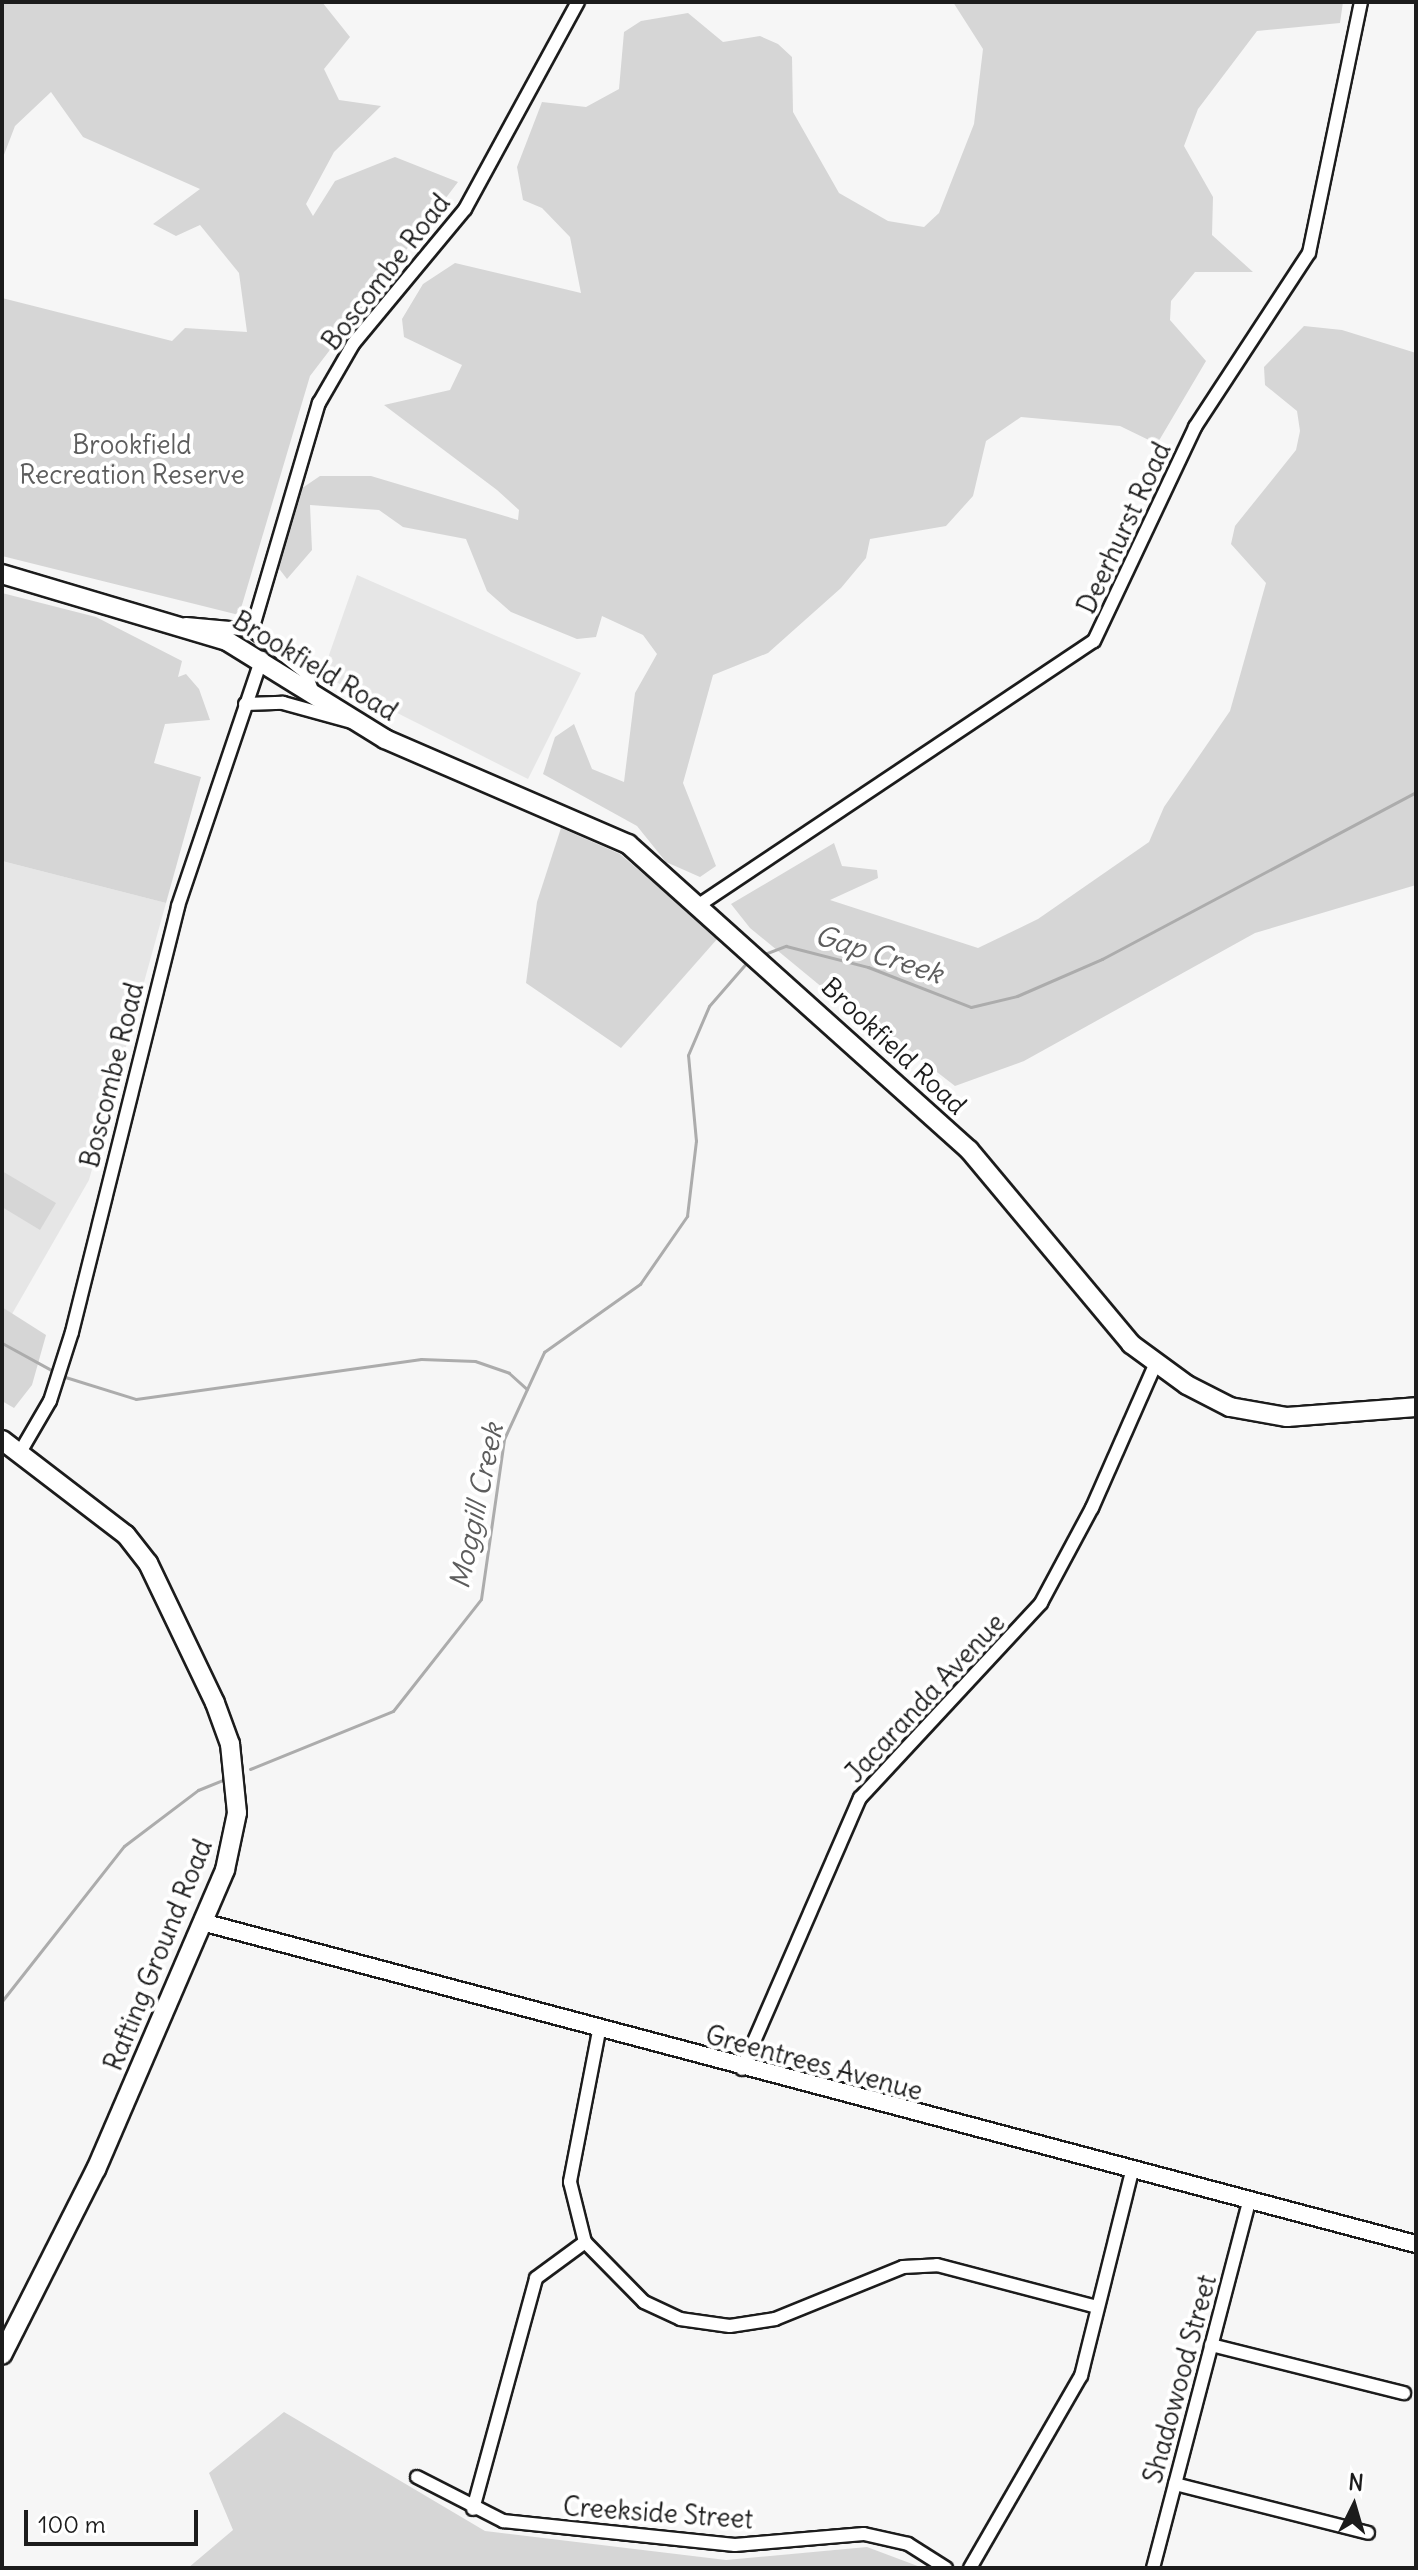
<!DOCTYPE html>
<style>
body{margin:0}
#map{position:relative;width:1418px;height:2570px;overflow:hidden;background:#f6f6f6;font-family:Delius,sans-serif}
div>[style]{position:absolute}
.built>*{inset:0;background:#e6e6e6}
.green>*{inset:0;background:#d6d6d6}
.stream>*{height:3px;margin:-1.5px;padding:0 1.5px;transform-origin:1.5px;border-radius:1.5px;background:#acacac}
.roads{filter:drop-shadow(2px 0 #1c1c1c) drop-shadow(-2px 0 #1c1c1c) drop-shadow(0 2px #1c1c1c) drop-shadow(0 -2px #1c1c1c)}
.minor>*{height:12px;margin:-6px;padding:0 6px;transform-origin:6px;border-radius:6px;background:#fff}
.tertiary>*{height:16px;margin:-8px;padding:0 8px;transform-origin:8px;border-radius:8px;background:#fff}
.secondary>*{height:18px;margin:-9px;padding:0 9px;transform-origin:9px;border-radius:9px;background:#fff}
span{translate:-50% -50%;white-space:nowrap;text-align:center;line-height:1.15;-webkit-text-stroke:8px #fff;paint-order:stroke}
.street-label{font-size:26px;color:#1c1c1c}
.park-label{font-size:26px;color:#5d5d5d}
.water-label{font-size:28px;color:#5d5d5d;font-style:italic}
.frame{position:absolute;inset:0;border:4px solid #1c1c1c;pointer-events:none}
.north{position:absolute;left:1314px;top:2466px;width:80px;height:80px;-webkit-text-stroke:6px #fff;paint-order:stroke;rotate:5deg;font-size:22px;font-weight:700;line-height:32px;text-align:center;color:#1c1c1c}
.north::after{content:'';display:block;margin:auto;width:28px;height:36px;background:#1c1c1c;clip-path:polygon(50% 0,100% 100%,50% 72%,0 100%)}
.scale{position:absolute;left:24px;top:2510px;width:174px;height:36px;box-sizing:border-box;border:4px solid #1c1c1c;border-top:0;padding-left:10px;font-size:24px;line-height:28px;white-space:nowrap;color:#1c1c1c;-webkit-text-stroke:6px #fff;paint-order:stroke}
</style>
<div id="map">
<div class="built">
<i style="clip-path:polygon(357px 575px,581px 673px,528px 779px,322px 675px)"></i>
<i style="clip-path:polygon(2px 861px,166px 903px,89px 1180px,12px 1314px,2px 1307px)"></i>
</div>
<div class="green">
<i style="clip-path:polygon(2px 2px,322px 2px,350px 37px,324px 69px,339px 100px,381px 106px,334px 152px,306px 204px,313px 216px,335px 181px,395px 157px,458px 182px,310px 376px,239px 615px,2px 556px,2px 298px,172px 341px,185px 328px,247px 332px,239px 273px,200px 225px,176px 236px,153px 224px,200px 189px,83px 137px,51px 92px,15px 126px,2px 160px)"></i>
<i style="clip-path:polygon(953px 2px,1343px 2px,1340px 23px,1257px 31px,1198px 109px,1184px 146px,1213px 197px,1212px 235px,1253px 272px,1195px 272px,1171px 301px,1170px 320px,1206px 361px,1157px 444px,1120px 426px,1021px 417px,986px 441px,973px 496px,946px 526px,870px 539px,866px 558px,841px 588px,768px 653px,713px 675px,683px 783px,716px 866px,700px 877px,666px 862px,637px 826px,543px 774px,555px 737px,574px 724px,592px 769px,624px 782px,635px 693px,657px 654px,643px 635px,602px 616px,596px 637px,577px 639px,511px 612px,487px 591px,466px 539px,403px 527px,379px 510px,310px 505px,312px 550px,287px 579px,277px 566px,289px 497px,320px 476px,371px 476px,518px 520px,519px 510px,497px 490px,384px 405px,450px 390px,462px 365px,404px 337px,402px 319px,423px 284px,455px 263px,581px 293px,570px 237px,542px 208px,523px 200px,517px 167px,542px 102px,586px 107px,619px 89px,624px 32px,641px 21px,688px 13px,723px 42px,760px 36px,778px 44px,792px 57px,793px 112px,839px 193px,888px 221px,924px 227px,939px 213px,974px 124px,983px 49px)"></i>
<i style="clip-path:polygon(1304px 326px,1342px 330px,1416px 353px,1416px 885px,1255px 933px,1024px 1061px,955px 1086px,915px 1055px,908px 1058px,750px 928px,731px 904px,834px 843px,842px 866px,877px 870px,878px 878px,830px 900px,978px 948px,1038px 919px,1149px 842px,1164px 807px,1230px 711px,1266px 583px,1231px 544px,1235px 526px,1296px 450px,1300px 431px,1297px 411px,1265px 385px,1264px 367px)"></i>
<i style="clip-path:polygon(2px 593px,96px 617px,182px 661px,178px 677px,186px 674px,199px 689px,210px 720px,165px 724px,154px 763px,201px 777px,166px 903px,2px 861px)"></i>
<i style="clip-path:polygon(561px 828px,620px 854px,718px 938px,621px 1048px,526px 983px,537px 902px)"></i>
<i style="clip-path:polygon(2px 1171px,56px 1203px,40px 1230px,2px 1207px)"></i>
<i style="clip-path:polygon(2px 1307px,46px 1335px,32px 1385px,14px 1408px,2px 1401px)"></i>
<i style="clip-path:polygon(284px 2412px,485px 2531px,726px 2560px,867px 2547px,923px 2568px,188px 2568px,233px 2530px,209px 2473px)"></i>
</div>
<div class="stream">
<i style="left:762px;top:955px;width:26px;rotate:-21deg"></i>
<i style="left:786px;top:946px;width:85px;rotate:14.4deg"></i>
<i style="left:868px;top:967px;width:110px;rotate:21.2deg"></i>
<i style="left:971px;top:1007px;width:47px;rotate:-13.4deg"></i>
<i style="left:1017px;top:996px;width:93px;rotate:-23.5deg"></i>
<i style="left:1102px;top:959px;width:356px;rotate:-28deg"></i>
<i style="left:2px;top:1343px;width:60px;rotate:28.7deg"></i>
<i style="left:62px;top:1376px;width:77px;rotate:17.3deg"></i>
<i style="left:136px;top:1399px;width:288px;rotate:-8deg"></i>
<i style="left:421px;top:1359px;width:54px;rotate:2.1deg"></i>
<i style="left:475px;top:1361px;width:36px;rotate:19deg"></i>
<i style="left:509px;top:1373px;width:24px;rotate:42deg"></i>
<i style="left:250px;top:1769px;width:154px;rotate:-22.1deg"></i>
<i style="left:393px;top:1711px;width:142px;rotate:-51.8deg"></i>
<i style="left:481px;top:1599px;width:162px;rotate:-81.8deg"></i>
<i style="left:504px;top:1439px;width:96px;rotate:-65.3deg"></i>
<i style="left:544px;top:1352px;width:118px;rotate:-35.3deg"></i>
<i style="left:640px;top:1284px;width:83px;rotate:-55.3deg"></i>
<i style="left:687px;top:1216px;width:76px;rotate:-83.2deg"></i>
<i style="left:696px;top:1141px;width:86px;rotate:-95.3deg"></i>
<i style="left:688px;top:1055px;width:53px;rotate:-66.8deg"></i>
<i style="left:709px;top:1006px;width:60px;rotate:-49.1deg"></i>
<i style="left:2px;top:2001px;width:197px;rotate:-51.8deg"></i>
<i style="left:124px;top:1846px;width:93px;rotate:-37.1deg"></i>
<i style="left:198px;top:1790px;width:29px;rotate:-22deg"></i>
</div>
<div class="roads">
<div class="minor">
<i style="left:186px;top:624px;width:66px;rotate:5.2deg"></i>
<i style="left:252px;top:630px;width:68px;rotate:38.4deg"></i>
<i style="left:305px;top:672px;width:26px;rotate:69deg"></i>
<i style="left:252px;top:630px;width:237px;rotate:-73.6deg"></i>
<i style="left:319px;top:403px;width:68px;rotate:-60deg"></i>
<i style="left:353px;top:344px;width:175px;rotate:-50.3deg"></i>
<i style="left:465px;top:209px;width:236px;rotate:-61.4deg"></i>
<i style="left:245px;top:704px;width:38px;rotate:-2deg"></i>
<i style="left:283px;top:703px;width:72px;rotate:15.4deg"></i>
<i style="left:702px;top:903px;width:471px;rotate:-33.8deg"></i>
<i style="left:1094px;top:641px;width:237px;rotate:-64.7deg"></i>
<i style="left:1195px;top:427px;width:208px;rotate:-56.8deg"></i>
<i style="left:1309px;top:253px;width:256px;rotate:-78.3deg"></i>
<i style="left:19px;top:1454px;width:61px;rotate:-59.7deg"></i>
<i style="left:50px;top:1401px;width:72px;rotate:-72.3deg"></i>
<i style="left:72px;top:1332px;width:439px;rotate:-76deg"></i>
<i style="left:178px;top:906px;width:262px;rotate:-71.3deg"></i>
<i style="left:599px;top:2031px;width:154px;rotate:100.9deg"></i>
<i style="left:570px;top:2182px;width:62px;rotate:76deg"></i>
<i style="left:585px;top:2242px;width:84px;rotate:45.5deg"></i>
<i style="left:644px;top:2302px;width:40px;rotate:25deg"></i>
<i style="left:680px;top:2319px;width:50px;rotate:8deg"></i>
<i style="left:730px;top:2326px;width:46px;rotate:-8.8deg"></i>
<i style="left:775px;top:2319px;width:138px;rotate:-22.1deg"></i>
<i style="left:903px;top:2267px;width:34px;rotate:-3deg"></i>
<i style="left:937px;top:2265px;width:165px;rotate:14.7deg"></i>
<i style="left:742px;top:2069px;width:296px;rotate:-66.5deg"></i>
<i style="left:860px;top:1798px;width:266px;rotate:-47.1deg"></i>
<i style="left:1041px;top:1603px;width:108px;rotate:-61.8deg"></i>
<i style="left:1092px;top:1508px;width:156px;rotate:-66.2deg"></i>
<i style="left:1211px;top:2345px;width:199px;rotate:14deg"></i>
<i style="left:417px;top:2477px;width:97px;rotate:27.1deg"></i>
<i style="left:503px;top:2521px;width:233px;rotate:5.9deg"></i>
<i style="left:735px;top:2545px;width:129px;rotate:-4.9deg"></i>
<i style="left:864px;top:2534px;width:45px;rotate:12.8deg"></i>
<i style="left:908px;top:2544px;width:45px;rotate:32.3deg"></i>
<i style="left:1175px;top:2484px;width:199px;rotate:14.2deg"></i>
<i style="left:473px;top:2509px;width:239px;rotate:-74.7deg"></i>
<i style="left:536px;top:2278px;width:61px;rotate:-36.3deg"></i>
<i style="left:970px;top:2568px;width:222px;rotate:-60deg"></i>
<i style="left:1081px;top:2376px;width:210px;rotate:-76deg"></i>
<i style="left:1153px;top:2568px;width:378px;rotate:-75.3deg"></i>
</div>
<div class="tertiary">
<i style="left:202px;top:1922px;width:1256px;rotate:14.86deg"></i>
</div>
<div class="secondary">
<i style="left:2px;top:574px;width:235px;rotate:16.6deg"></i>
<i style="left:227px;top:641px;width:186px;rotate:31.8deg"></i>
<i style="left:385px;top:739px;width:265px;rotate:23.4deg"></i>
<i style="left:628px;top:844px;width:458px;rotate:41.9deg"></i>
<i style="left:969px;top:1150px;width:253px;rotate:50.1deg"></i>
<i style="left:1131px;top:1344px;width:69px;rotate:36.2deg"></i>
<i style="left:1187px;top:1385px;width:48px;rotate:27.1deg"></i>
<i style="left:1230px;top:1407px;width:58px;rotate:10deg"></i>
<i style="left:1287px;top:1417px;width:129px;rotate:-4.4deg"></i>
<i style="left:2px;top:1440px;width:156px;rotate:37.5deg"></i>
<i style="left:126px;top:1535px;width:36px;rotate:52deg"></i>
<i style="left:148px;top:1563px;width:155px;rotate:64.4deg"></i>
<i style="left:215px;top:1703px;width:44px;rotate:69.9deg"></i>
<i style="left:230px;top:1744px;width:69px;rotate:84.2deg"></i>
<i style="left:237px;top:1813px;width:58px;rotate:101.9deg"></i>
<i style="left:225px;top:1870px;width:326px;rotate:113.3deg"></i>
<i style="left:96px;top:2169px;width:208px;rotate:116.8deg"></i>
</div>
</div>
<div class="street-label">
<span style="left:386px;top:272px;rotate:-52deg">Boscombe Road</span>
<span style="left:1124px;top:528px;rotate:-65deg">Deerhurst Road</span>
<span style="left:315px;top:666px;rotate:31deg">Brookfield Road</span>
<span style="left:894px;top:1046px;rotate:43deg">Brookfield Road</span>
<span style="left:112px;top:1075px;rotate:-76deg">Boscombe Road</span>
<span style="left:925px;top:1698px;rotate:-47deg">Jacaranda Avenue</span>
<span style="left:158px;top:1955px;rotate:-68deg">Rafting Ground Road</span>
<span style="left:814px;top:2063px;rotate:15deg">Greentrees Avenue</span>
<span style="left:1180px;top:2379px;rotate:-75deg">Shadowood Street</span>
<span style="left:658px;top:2513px;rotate:4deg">Creekside Street</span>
</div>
<div class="park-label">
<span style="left:132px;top:460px">Brookfield<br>Recreation Reserve</span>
</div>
<div class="water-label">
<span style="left:879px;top:954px;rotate:18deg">Gap Creek</span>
<span style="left:476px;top:1506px;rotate:-78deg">Moggill Creek</span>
</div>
<div class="frame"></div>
<div class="north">N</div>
<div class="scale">100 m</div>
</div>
